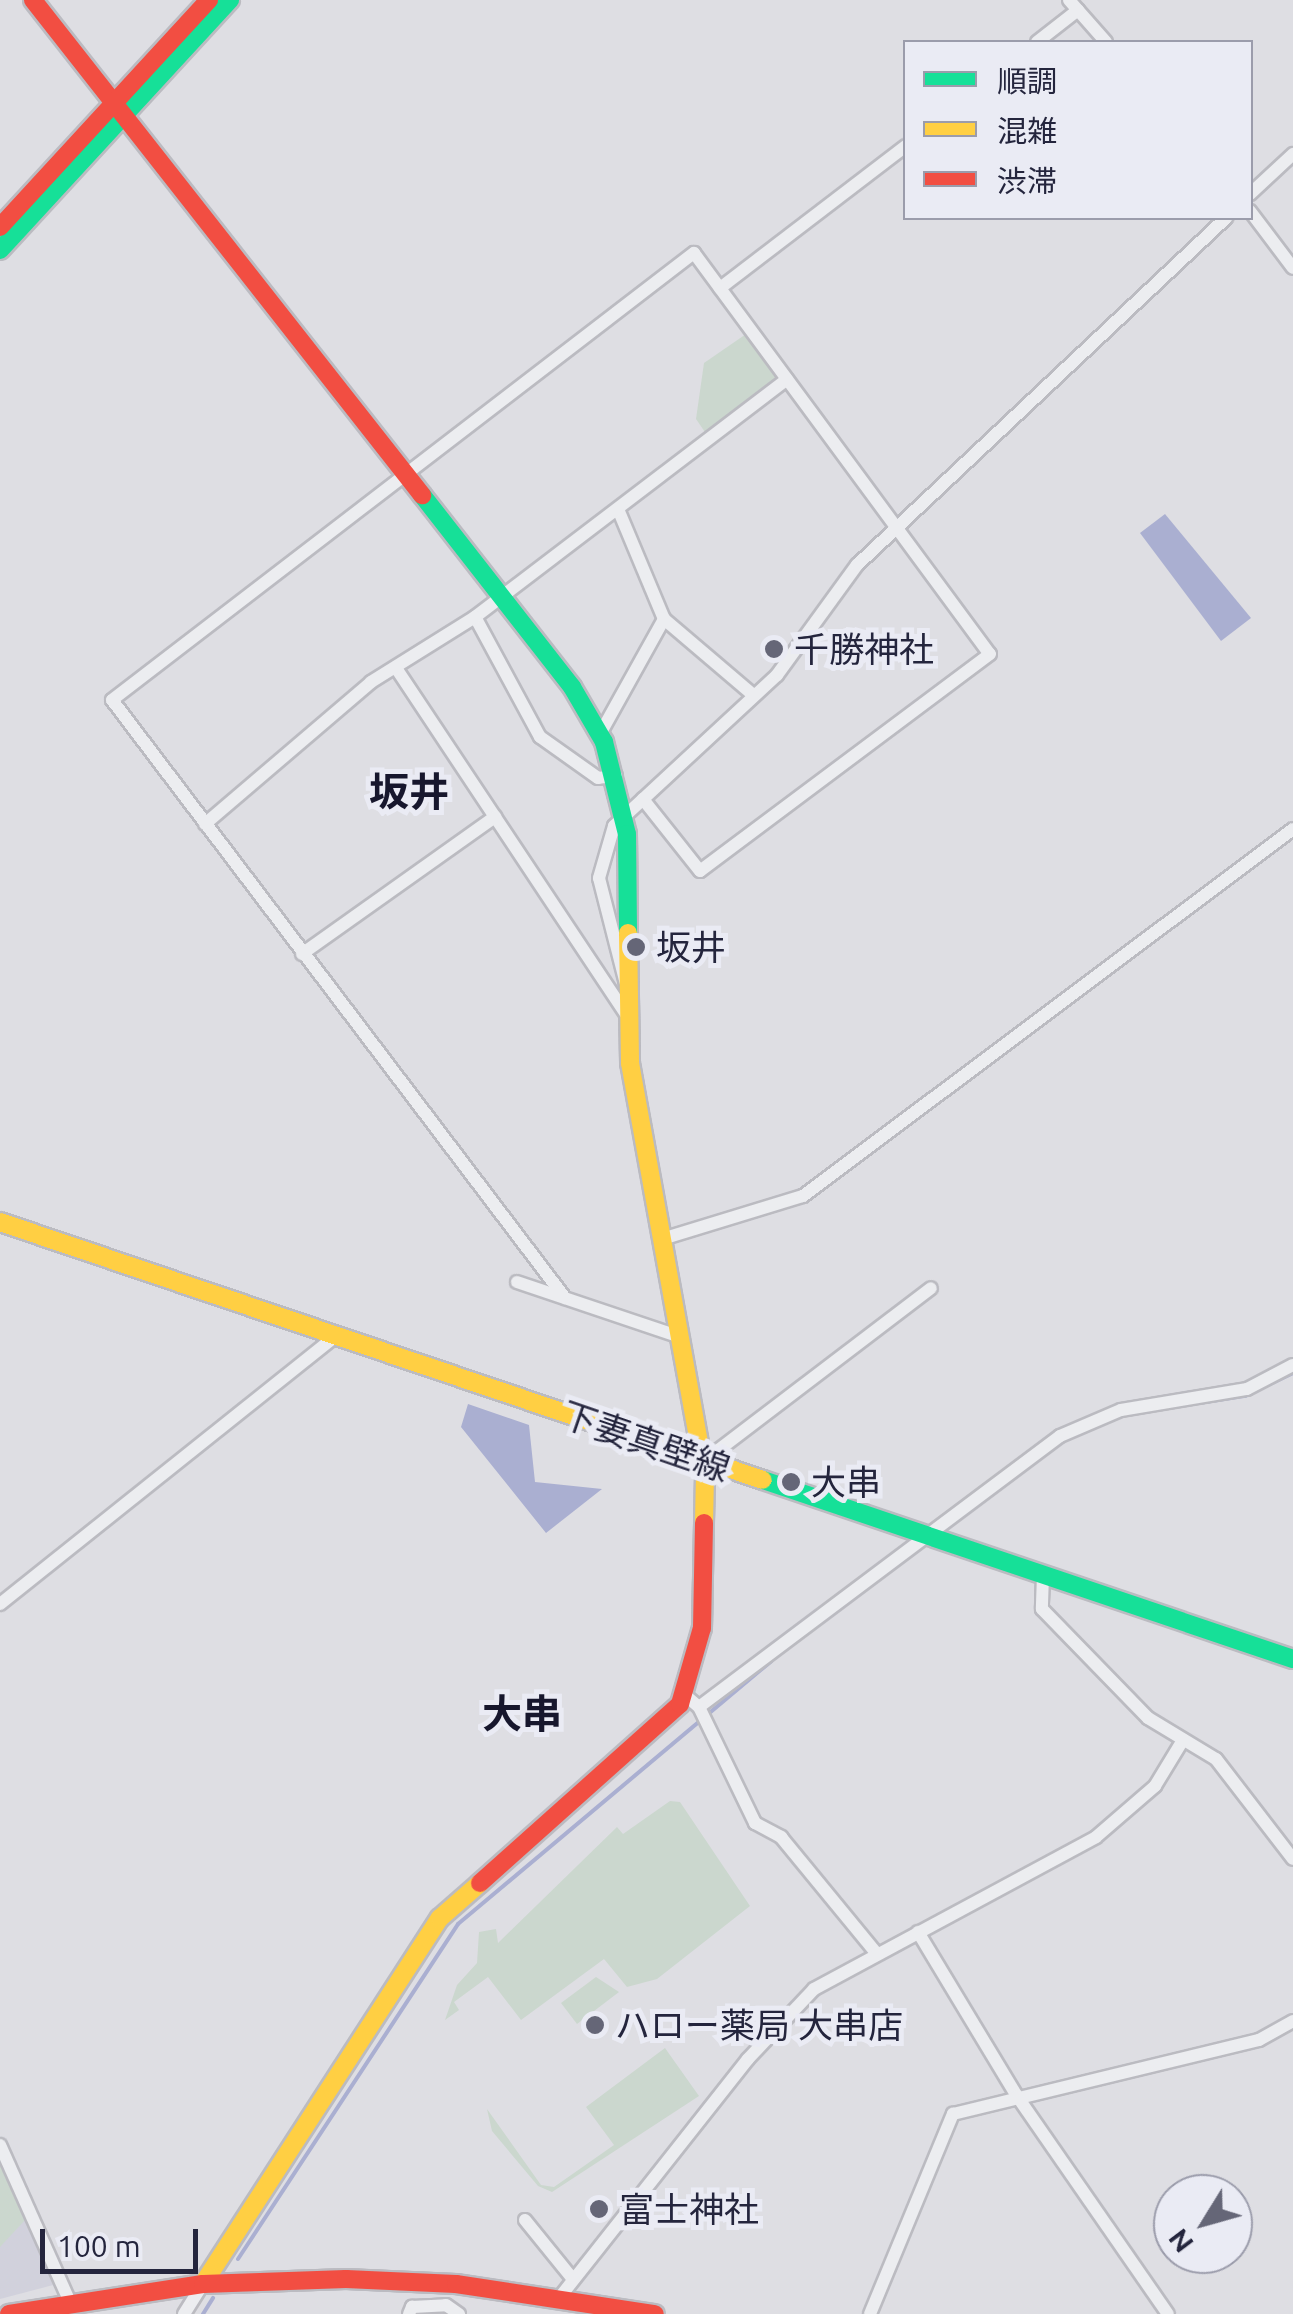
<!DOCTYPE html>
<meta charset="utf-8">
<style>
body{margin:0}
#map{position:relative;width:1293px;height:2314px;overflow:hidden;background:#dedee3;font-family:Ubuntu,"Noto Sans JP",sans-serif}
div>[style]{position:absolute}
.built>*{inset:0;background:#d1d1dc}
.green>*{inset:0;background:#cbd7ce}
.water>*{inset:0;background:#aaafd1}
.stream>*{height:4px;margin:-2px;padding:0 2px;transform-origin:2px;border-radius:2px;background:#aaafd1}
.roads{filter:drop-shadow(2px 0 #bbbbc1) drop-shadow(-2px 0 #bbbbc1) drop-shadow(0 2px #bbbbc1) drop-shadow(0 -2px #bbbbc1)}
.street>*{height:12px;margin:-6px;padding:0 6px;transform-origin:6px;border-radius:6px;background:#ecedf0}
.fast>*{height:18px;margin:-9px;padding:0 9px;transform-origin:9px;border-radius:9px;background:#16e098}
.slow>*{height:18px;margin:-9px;padding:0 9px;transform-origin:9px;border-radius:9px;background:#ffcf43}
.jam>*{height:18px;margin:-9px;padding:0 9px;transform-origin:9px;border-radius:9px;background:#f24e42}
.dots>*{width:28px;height:28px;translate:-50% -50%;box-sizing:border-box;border:5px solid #eaebf4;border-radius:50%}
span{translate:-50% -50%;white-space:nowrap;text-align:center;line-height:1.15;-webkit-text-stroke:10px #eaebf4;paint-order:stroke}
.poi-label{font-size:35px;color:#24253d}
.left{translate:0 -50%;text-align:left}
.street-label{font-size:35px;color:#24253d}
.quarter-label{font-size:40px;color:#17172d;font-weight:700}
.legend{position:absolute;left:903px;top:40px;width:350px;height:180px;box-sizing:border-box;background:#eaebf4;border:2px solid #9b9cab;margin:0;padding:12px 18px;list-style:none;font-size:30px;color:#24253d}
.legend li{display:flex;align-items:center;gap:20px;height:50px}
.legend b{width:50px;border:2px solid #9b9cab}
.north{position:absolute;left:1153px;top:2174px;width:100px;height:100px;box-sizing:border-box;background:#eaebf4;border:2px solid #9b9cab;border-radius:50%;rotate:233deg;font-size:28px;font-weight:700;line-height:40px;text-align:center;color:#24253d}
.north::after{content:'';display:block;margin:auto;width:35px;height:45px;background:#656677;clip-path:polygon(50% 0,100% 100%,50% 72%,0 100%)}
.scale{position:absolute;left:40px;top:2229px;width:158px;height:45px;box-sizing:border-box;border:5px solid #24253d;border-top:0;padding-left:12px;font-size:30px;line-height:35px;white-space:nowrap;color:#24253d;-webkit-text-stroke:8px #eaebf4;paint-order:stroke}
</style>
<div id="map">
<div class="built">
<i style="clip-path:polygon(0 2155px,57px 2284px,0 2299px)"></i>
</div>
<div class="green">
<i style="clip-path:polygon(749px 332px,780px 380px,707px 435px,696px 419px,704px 363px)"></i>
<i style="clip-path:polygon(670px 1801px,680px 1802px,750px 1906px,657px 1979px,627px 1987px,604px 1959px,521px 2020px,488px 1977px,454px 2002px,459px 2010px,445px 2020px,457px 1985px,477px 1963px,479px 1932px,496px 1929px,498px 1943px,617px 1827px,623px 1834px)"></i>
<i style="clip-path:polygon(596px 1977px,619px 1992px,577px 2024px,561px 2003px)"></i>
<i style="clip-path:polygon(665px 2048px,699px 2096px,552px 2192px,538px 2186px,492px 2131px,487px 2109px,541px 2185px,554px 2187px,614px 2145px,586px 2107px)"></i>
<i style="clip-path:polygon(0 2155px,26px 2219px,0 2247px)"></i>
</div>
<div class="water">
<i style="clip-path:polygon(1165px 514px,1251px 618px,1221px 641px,1140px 533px)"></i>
<i style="clip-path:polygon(468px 1404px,529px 1425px,535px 1482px,602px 1489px,546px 1533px,461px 1427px)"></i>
</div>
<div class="stream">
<i style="left:1199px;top:1403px;width:47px;rotate:-8.7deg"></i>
<i style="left:1245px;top:1396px;width:53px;rotate:-25.6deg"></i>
<i style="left:238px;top:2259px;width:401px;rotate:-56.7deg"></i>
<i style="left:458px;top:1924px;width:409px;rotate:-40deg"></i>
<i style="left:203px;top:2314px;width:19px;rotate:-58deg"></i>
</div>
<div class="roads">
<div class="street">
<i style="left:1069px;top:0;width:56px;rotate:48.6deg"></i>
<i style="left:1037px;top:42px;width:52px;rotate:-38deg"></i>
<i style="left:1250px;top:194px;width:59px;rotate:-42.9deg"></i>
<i style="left:1250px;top:211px;width:71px;rotate:53deg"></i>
<i style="left:720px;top:288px;width:234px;rotate:-37.4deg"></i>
<i style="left:618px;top:509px;width:119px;rotate:67.3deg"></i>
<i style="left:664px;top:619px;width:116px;rotate:40.4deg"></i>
<i style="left:398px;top:671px;width:412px;rotate:56.4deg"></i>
<i style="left:600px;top:734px;width:132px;rotate:-60.9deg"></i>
<i style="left:616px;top:776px;width:18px;rotate:174deg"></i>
<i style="left:598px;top:778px;width:71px;rotate:-144.7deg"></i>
<i style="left:540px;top:737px;width:136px;rotate:-118.4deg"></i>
<i style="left:475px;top:617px;width:392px;rotate:-37.3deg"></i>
<i style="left:205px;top:824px;width:218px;rotate:-40.5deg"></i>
<i style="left:371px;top:682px;width:123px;rotate:-32deg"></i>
<i style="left:302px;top:954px;width:237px;rotate:-35.4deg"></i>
<i style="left:626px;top:984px;width:109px;rotate:-104.3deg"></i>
<i style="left:599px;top:878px;width:54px;rotate:-73.9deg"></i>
<i style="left:614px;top:826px;width:222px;rotate:-42.8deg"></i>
<i style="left:777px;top:675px;width:136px;rotate:-54deg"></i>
<i style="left:857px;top:565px;width:507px;rotate:-43.24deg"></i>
<i style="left:662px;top:1239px;width:147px;rotate:-17deg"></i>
<i style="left:803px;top:1196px;width:612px;rotate:-36.83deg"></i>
<i style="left:517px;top:1282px;width:172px;rotate:18.6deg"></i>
<i style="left:565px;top:1298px;width:750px;rotate:-127.14deg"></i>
<i style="left:112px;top:700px;width:734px;rotate:-37.53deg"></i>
<i style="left:694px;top:253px;width:498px;rotate:53.6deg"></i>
<i style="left:990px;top:654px;width:362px;rotate:143.2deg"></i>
<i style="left:700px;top:871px;width:92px;rotate:-128.4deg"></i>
<i style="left:704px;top:1461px;width:285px;rotate:-37.3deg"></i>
<i style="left:1043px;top:1575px;width:34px;rotate:92deg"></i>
<i style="left:1042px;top:1609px;width:152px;rotate:45.8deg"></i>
<i style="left:1148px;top:1718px;width:79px;rotate:31.1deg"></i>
<i style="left:1216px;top:1759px;width:126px;rotate:52.4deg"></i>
<i style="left:0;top:1604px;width:430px;rotate:-38.6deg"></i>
<i style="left:685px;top:1695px;width:18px;rotate:41deg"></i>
<i style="left:699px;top:1707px;width:451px;rotate:-36.9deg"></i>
<i style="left:1060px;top:1436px;width:66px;rotate:-23.1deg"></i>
<i style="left:1121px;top:1410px;width:128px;rotate:-9.5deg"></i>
<i style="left:1247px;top:1389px;width:52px;rotate:-27.6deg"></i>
<i style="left:699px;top:1707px;width:129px;rotate:64.2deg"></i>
<i style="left:755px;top:1823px;width:30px;rotate:28deg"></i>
<i style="left:781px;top:1837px;width:151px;rotate:50.6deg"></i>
<i style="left:918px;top:1932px;width:192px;rotate:58.9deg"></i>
<i style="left:1017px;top:2096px;width:265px;rotate:55.3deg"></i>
<i style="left:0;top:2145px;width:172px;rotate:66deg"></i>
<i style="left:525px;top:2220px;width:75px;rotate:51deg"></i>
<i style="left:560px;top:2297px;width:303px;rotate:-51.7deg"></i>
<i style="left:748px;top:2059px;width:96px;rotate:-46.7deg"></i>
<i style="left:814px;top:1989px;width:320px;rotate:-28.3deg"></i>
<i style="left:1096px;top:1837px;width:78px;rotate:-40.8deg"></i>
<i style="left:1155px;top:1786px;width:54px;rotate:-58.7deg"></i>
<i style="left:184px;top:2314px;width:36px;rotate:-58deg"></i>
<i style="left:409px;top:2314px;width:8px;rotate:-67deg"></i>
<i style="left:412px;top:2307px;width:34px;rotate:-3deg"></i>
<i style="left:446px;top:2305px;width:16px;rotate:35deg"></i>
<i style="left:870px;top:2314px;width:217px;rotate:-67.5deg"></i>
<i style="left:953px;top:2114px;width:315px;rotate:-13.6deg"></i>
<i style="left:1259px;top:2040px;width:39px;rotate:-29deg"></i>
</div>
<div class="fast">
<i style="left:0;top:250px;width:340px;rotate:-47.4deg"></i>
<i style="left:422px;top:495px;width:244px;rotate:52deg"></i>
<i style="left:572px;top:687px;width:64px;rotate:59.8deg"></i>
<i style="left:604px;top:742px;width:95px;rotate:76deg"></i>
<i style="left:627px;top:834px;width:99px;rotate:89.4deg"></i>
<i style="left:763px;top:1480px;width:559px;rotate:18.66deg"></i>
</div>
<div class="slow">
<i style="left:628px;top:933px;width:130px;rotate:89.1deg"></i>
<i style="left:630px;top:1063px;width:419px;rotate:79.7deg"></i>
<i style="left:705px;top:1475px;width:48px;rotate:91.2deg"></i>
<i style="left:0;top:1222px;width:805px;rotate:18.68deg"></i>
<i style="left:203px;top:2284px;width:436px;rotate:-57.1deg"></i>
<i style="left:440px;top:1918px;width:53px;rotate:-41.2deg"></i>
</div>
<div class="jam">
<i style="left:33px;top:0;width:630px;rotate:51.84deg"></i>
<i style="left:0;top:227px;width:309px;rotate:-47.4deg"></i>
<i style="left:480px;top:1883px;width:268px;rotate:-41.8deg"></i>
<i style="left:680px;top:1704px;width:79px;rotate:-73.9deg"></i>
<i style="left:702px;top:1628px;width:105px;rotate:-88.9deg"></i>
<i style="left:9px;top:2314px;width:196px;rotate:-8.8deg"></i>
<i style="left:203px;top:2284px;width:143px;rotate:-2deg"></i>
<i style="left:346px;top:2279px;width:110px;rotate:2.6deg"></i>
<i style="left:456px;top:2284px;width:201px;rotate:8.6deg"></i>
</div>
</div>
<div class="dots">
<i style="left:774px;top:649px;background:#656677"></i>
<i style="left:636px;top:947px;background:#656677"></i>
<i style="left:791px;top:1482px;background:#656677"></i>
<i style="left:595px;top:2025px;background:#656677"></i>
<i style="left:599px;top:2209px;background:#656677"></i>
</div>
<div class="poi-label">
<span class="left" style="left:794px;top:649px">千勝神社</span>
<span class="left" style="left:656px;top:947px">坂井</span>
<span class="left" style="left:811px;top:1482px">大串</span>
<span class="left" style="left:615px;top:2025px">ハロー薬局 大串店</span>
<span class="left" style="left:619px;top:2209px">富士神社</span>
</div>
<div class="street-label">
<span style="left:646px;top:1441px;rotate:19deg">下妻真壁線</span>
</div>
<div class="quarter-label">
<span style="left:409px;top:792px">坂井</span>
<span style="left:522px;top:1714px">大串</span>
</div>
<ul class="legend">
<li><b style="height:12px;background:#16e098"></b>順調</li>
<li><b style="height:12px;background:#ffcf43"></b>混雑</li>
<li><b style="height:12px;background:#f24e42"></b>渋滞</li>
</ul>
<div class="north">N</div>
<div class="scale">100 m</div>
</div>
